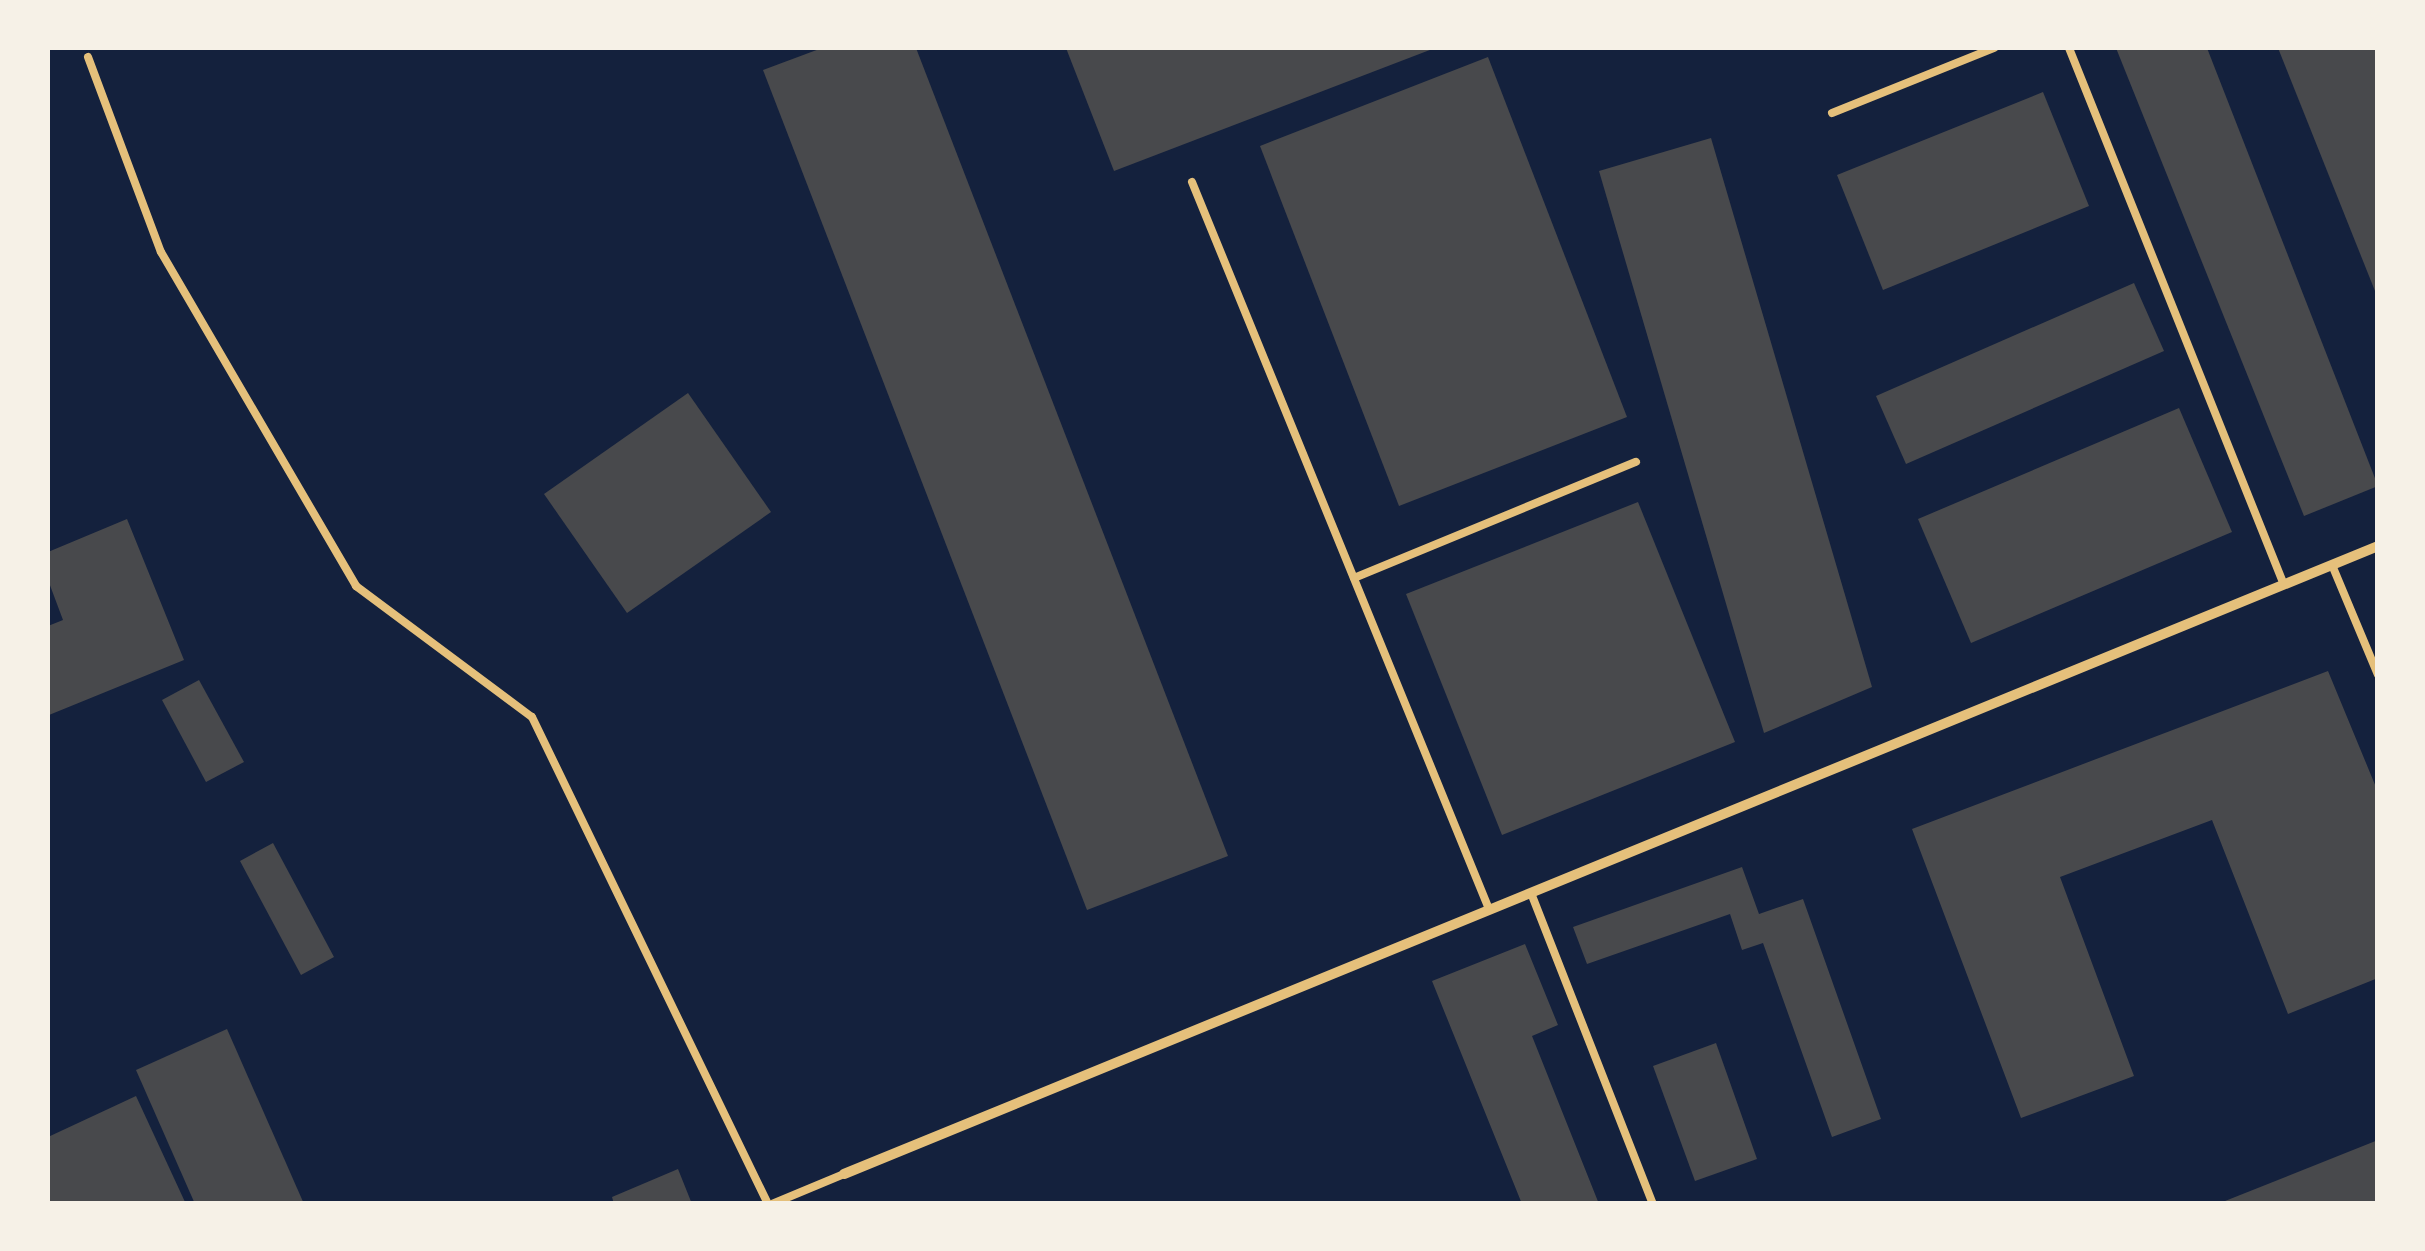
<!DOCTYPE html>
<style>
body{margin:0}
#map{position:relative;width:2425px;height:1251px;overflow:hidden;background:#14213d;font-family:"Source Sans 3",sans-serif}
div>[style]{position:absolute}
.building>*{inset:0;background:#48494c}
.service>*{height:8px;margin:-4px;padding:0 4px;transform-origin:4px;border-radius:4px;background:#e5c07b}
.minor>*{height:10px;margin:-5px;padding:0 5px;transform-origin:5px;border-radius:5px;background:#e5c07b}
span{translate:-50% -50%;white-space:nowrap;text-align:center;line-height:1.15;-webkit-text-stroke:8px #f6f1e7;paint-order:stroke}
.frame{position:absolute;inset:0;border:50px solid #f6f1e7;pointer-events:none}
</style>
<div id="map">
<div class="building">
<i style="clip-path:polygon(822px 48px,916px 48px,1228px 856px,1087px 910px,763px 70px)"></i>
<i style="clip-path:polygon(1066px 48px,1435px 48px,1114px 171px)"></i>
<i style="clip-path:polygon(2116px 48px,2207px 48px,2378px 486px,2304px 516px)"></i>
<i style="clip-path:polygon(2278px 48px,2378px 48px,2378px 296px,2377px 296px)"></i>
<i style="clip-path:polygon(1488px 57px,1627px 417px,1399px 506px,1260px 146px)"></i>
<i style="clip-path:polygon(2043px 92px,2089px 206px,1883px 290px,1837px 175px)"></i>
<i style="clip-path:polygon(1711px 138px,1872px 687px,1764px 733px,1599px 171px)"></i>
<i style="clip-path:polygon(2134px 283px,2164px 351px,1906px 464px,1876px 396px)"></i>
<i style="clip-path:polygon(688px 393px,771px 512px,627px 613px,544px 494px)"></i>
<i style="clip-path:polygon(2179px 408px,2232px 532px,1971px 643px,1918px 519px)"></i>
<i style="clip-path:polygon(1638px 502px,1735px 742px,1502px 835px,1406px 594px)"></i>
<i style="clip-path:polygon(127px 519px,184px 660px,49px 715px,48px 626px,63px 620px,48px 580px,48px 552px)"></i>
<i style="clip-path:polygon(2328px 671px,2378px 792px,2378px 978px,2288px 1014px,2212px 820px,2060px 877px,2134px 1076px,2021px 1118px,1912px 829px)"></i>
<i style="clip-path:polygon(199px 680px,244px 762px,206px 782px,162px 700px)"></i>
<i style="clip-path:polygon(273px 843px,334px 957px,301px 975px,240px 861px)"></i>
<i style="clip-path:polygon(1742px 867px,1759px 914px,1803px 899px,1881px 1119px,1832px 1137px,1763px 943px,1742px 950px,1730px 914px,1587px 964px,1573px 927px)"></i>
<i style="clip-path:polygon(1525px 944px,1558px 1025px,1532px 1036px,1599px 1204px,1522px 1204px,1432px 981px)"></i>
<i style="clip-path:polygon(227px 1029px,304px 1204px,195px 1204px,136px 1070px)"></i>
<i style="clip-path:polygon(1716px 1043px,1757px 1159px,1695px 1181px,1653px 1066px)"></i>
<i style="clip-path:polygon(136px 1096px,185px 1202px,48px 1204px,48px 1137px)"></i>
<i style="clip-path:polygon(2378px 1140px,2378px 1204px,2220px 1204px,2220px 1203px)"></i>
<i style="clip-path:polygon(678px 1169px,692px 1204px,614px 1204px,612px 1197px)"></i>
</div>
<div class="service">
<i style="left:2069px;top:48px;width:578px;rotate:68.18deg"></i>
<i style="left:88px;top:57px;width:208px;rotate:69.5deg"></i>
<i style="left:161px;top:252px;width:387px;rotate:59.7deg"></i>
<i style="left:356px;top:586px;width:219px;rotate:36.7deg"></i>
<i style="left:532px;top:717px;width:541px;rotate:64.15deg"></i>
<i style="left:1832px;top:113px;width:175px;rotate:-21.9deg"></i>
<i style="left:1192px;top:182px;width:785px;rotate:67.78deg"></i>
<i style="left:2332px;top:565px;width:119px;rotate:67.3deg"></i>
<i style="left:1354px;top:578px;width:305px;rotate:-22.4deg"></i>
<i style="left:1531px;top:893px;width:334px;rotate:68.6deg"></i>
<i style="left:772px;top:1204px;width:78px;rotate:-22.6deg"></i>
</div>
<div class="minor">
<i style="left:844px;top:1174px;width:1658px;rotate:-22.26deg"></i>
</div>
<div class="frame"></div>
</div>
